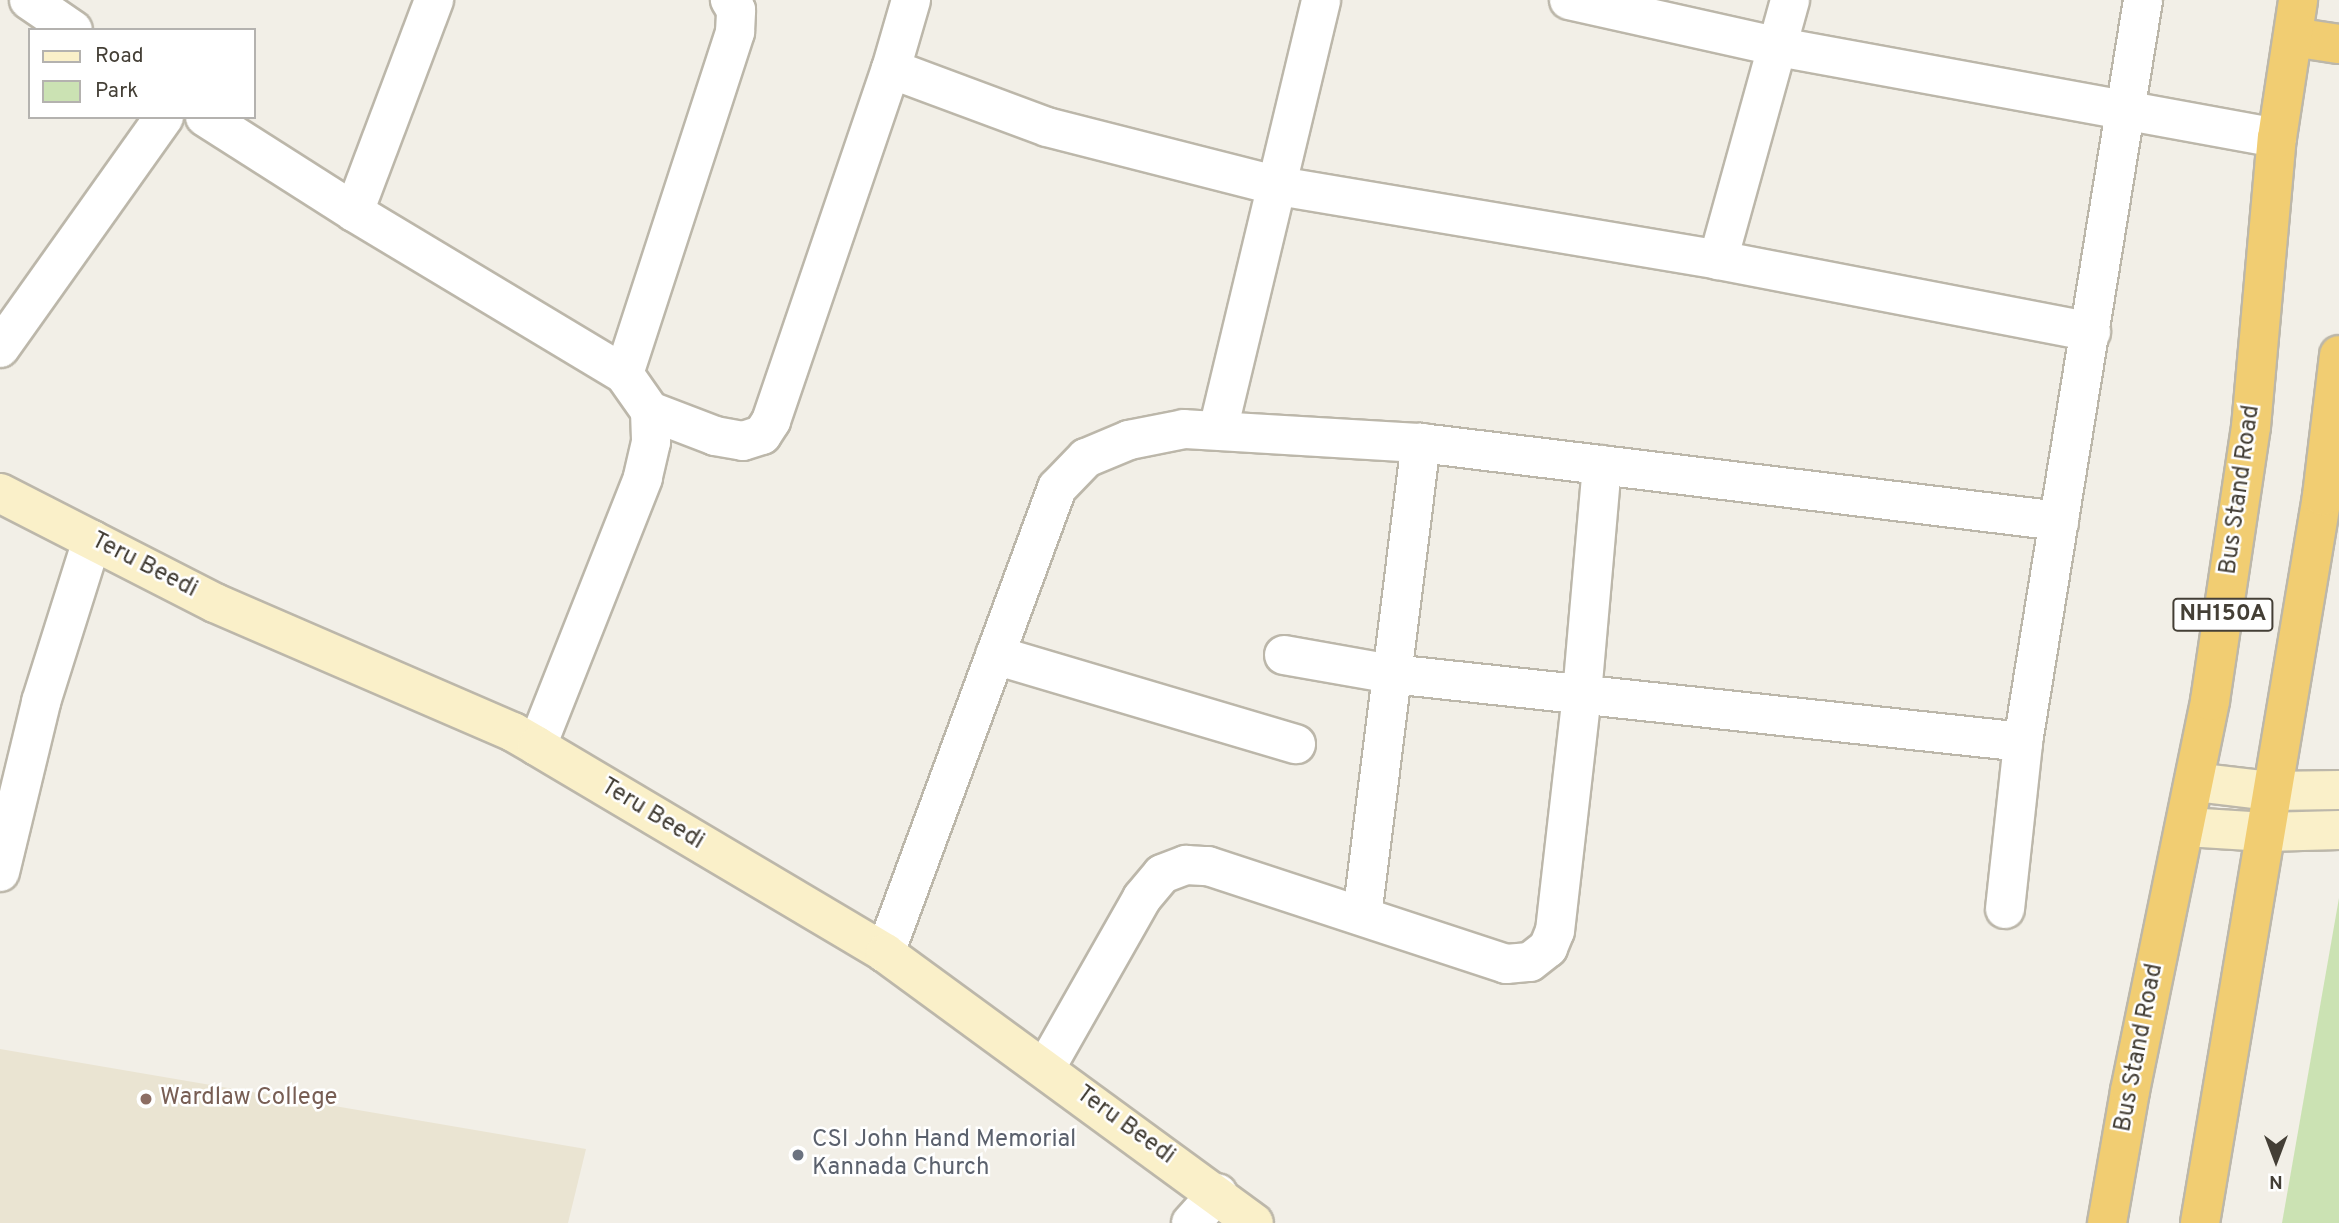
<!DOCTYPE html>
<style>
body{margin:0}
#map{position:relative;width:2339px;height:1223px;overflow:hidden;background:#f2efe7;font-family:Overpass,sans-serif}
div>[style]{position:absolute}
.education>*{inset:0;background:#eae4d2}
.green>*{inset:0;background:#cbe2b3}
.roads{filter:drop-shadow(2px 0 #bcb7aa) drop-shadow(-2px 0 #bcb7aa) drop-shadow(0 2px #bcb7aa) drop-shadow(0 -2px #bcb7aa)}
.street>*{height:38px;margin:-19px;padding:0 19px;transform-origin:19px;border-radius:19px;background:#fff}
.secondary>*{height:38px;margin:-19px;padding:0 19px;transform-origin:19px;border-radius:19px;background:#faf0c9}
.highway>*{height:38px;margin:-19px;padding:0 19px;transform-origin:19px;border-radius:19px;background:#f1cd72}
.dots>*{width:19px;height:19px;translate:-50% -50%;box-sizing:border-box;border:4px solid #fff;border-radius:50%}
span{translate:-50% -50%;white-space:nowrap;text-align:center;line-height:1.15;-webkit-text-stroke:5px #fff;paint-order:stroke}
.shield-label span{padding:2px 5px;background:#fff;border:2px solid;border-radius:5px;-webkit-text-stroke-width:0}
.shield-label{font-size:23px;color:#443f36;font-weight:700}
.street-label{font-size:24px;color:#443f36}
.education-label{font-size:24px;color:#785e54}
.left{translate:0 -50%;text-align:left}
.worship-label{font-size:24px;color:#5b616d}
.legend{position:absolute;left:28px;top:28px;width:228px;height:91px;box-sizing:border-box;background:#fff;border:2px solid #b4b2af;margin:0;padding:9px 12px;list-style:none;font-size:21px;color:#443f36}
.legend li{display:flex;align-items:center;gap:14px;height:35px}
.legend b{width:35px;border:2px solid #b4b2af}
.north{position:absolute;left:2241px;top:1125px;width:70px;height:70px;-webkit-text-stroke:5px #fff;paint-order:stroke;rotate:180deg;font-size:19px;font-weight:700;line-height:28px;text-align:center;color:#443f36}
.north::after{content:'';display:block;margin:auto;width:24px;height:32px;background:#443f36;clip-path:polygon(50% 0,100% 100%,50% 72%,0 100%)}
</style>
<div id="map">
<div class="education">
<i style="clip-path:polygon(0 1049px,586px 1149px,568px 1223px,0 1223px)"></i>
</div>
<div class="green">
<i style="clip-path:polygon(2339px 898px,2339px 1223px,2282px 1223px)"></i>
</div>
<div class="roads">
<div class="street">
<i style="left:29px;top:0;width:53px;rotate:34.3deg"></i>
<i style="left:1569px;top:0;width:215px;rotate:12.6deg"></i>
<i style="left:1779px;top:47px;width:506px;rotate:10.36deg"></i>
<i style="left:891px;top:69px;width:166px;rotate:20.4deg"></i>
<i style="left:1047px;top:127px;width:238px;rotate:14.3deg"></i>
<i style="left:1278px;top:186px;width:446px;rotate:9.5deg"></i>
<i style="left:1718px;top:260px;width:380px;rotate:10.9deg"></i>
<i style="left:205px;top:117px;width:177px;rotate:32.5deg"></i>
<i style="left:354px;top:212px;width:315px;rotate:31deg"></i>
<i style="left:624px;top:374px;width:45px;rotate:54.9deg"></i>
<i style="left:650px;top:411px;width:31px;rotate:88deg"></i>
<i style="left:651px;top:442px;width:37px;rotate:103deg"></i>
<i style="left:643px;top:478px;width:288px;rotate:111.6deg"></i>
<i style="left:354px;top:212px;width:227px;rotate:-69.3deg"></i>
<i style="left:1718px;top:260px;width:270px;rotate:-74.5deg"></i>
<i style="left:0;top:348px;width:283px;rotate:-54.6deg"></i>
<i style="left:624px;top:374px;width:360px;rotate:-72deg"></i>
<i style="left:735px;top:32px;width:22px;rotate:-87deg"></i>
<i style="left:736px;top:10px;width:12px;rotate:-121deg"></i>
<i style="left:650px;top:411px;width:70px;rotate:21deg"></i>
<i style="left:715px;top:436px;width:28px;rotate:10deg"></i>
<i style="left:743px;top:441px;width:20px;rotate:-18deg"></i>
<i style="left:762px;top:435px;width:17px;rotate:-57deg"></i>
<i style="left:771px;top:421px;width:372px;rotate:-71.2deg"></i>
<i style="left:891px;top:69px;width:72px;rotate:-73.8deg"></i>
<i style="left:1218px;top:430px;width:442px;rotate:-76.5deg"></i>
<i style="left:995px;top:655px;width:314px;rotate:16.5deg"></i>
<i style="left:1284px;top:655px;width:110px;rotate:10deg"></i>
<i style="left:1392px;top:674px;width:635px;rotate:6.15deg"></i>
<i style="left:0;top:872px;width:175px;rotate:-76.4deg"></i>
<i style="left:41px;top:702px;width:170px;rotate:-72.5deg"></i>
<i style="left:2005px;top:909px;width:168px;rotate:-83.8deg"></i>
<i style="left:2023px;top:742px;width:752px;rotate:-80.81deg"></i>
<i style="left:1362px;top:916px;width:477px;rotate:-82.9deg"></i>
<i style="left:885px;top:953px;width:496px;rotate:-69.7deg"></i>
<i style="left:1057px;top:488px;width:42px;rotate:-46deg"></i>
<i style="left:1086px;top:458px;width:47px;rotate:-22.7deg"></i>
<i style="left:1129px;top:440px;width:56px;rotate:-11.3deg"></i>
<i style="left:1184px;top:429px;width:237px;rotate:3.4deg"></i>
<i style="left:1421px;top:443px;width:643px;rotate:6.97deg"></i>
<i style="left:1045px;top:1069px;width:197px;rotate:-60.4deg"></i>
<i style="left:1142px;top:898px;width:31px;rotate:-50deg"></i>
<i style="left:1162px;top:874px;width:26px;rotate:-21deg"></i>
<i style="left:1186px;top:865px;width:22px;rotate:3deg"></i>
<i style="left:1208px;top:866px;width:314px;rotate:18.2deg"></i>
<i style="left:1506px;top:964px;width:24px;rotate:-5deg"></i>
<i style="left:1530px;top:962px;width:23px;rotate:-38deg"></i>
<i style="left:1548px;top:948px;width:18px;rotate:-68deg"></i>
<i style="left:1555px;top:931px;width:239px;rotate:-83.5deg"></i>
<i style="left:1582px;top:694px;width:230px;rotate:-85deg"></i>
<i style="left:1191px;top:1223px;width:40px;rotate:-48deg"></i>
</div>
<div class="secondary">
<i style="left:0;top:493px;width:242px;rotate:27.1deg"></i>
<i style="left:215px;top:603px;width:325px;rotate:23.4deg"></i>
<i style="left:513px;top:732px;width:28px;rotate:30deg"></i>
<i style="left:537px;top:746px;width:405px;rotate:30.7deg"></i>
<i style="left:885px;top:953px;width:457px;rotate:36.2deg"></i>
<i style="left:2195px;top:782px;width:77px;rotate:6.8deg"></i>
<i style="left:2271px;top:791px;width:68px;rotate:-0.8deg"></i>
<i style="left:2186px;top:827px;width:80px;rotate:3.6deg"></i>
<i style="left:2266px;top:832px;width:73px;rotate:-1.6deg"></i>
</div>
<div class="highway">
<i style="left:2293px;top:37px;width:47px;rotate:8.7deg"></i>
<i style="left:2107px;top:1223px;width:134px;rotate:-80.1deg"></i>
<i style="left:2130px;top:1091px;width:398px;rotate:-78.4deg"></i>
<i style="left:2210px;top:701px;width:277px;rotate:-81.5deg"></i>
<i style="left:2251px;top:427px;width:290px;rotate:-84.9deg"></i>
<i style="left:2277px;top:138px;width:140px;rotate:-81.3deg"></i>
<i style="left:2200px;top:1223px;width:737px;rotate:-80.47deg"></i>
<i style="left:2322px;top:496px;width:142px;rotate:-83.1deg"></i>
</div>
</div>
<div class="dots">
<i style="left:146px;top:1099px;background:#8d6e63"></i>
<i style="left:798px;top:1155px;background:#6b7280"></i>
</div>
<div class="shield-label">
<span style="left:2223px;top:615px">NH150A</span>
</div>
<div class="street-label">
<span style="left:2241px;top:490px;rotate:-82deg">Bus Stand Road</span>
<span style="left:144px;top:566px;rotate:27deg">Teru Beedi</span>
<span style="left:652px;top:815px;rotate:31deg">Teru Beedi</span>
<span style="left:2140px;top:1048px;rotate:-79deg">Bus Stand Road</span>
<span style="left:1125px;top:1126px;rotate:36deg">Teru Beedi</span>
</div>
<div class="education-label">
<span class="left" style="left:160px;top:1099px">Wardlaw College</span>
</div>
<div class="worship-label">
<span class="left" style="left:812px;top:1155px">CSI John Hand Memorial<br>Kannada Church</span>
</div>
<ul class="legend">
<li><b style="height:9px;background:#faf0c9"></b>Road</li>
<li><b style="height:19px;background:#cbe2b3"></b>Park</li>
</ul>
<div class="north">N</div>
</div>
